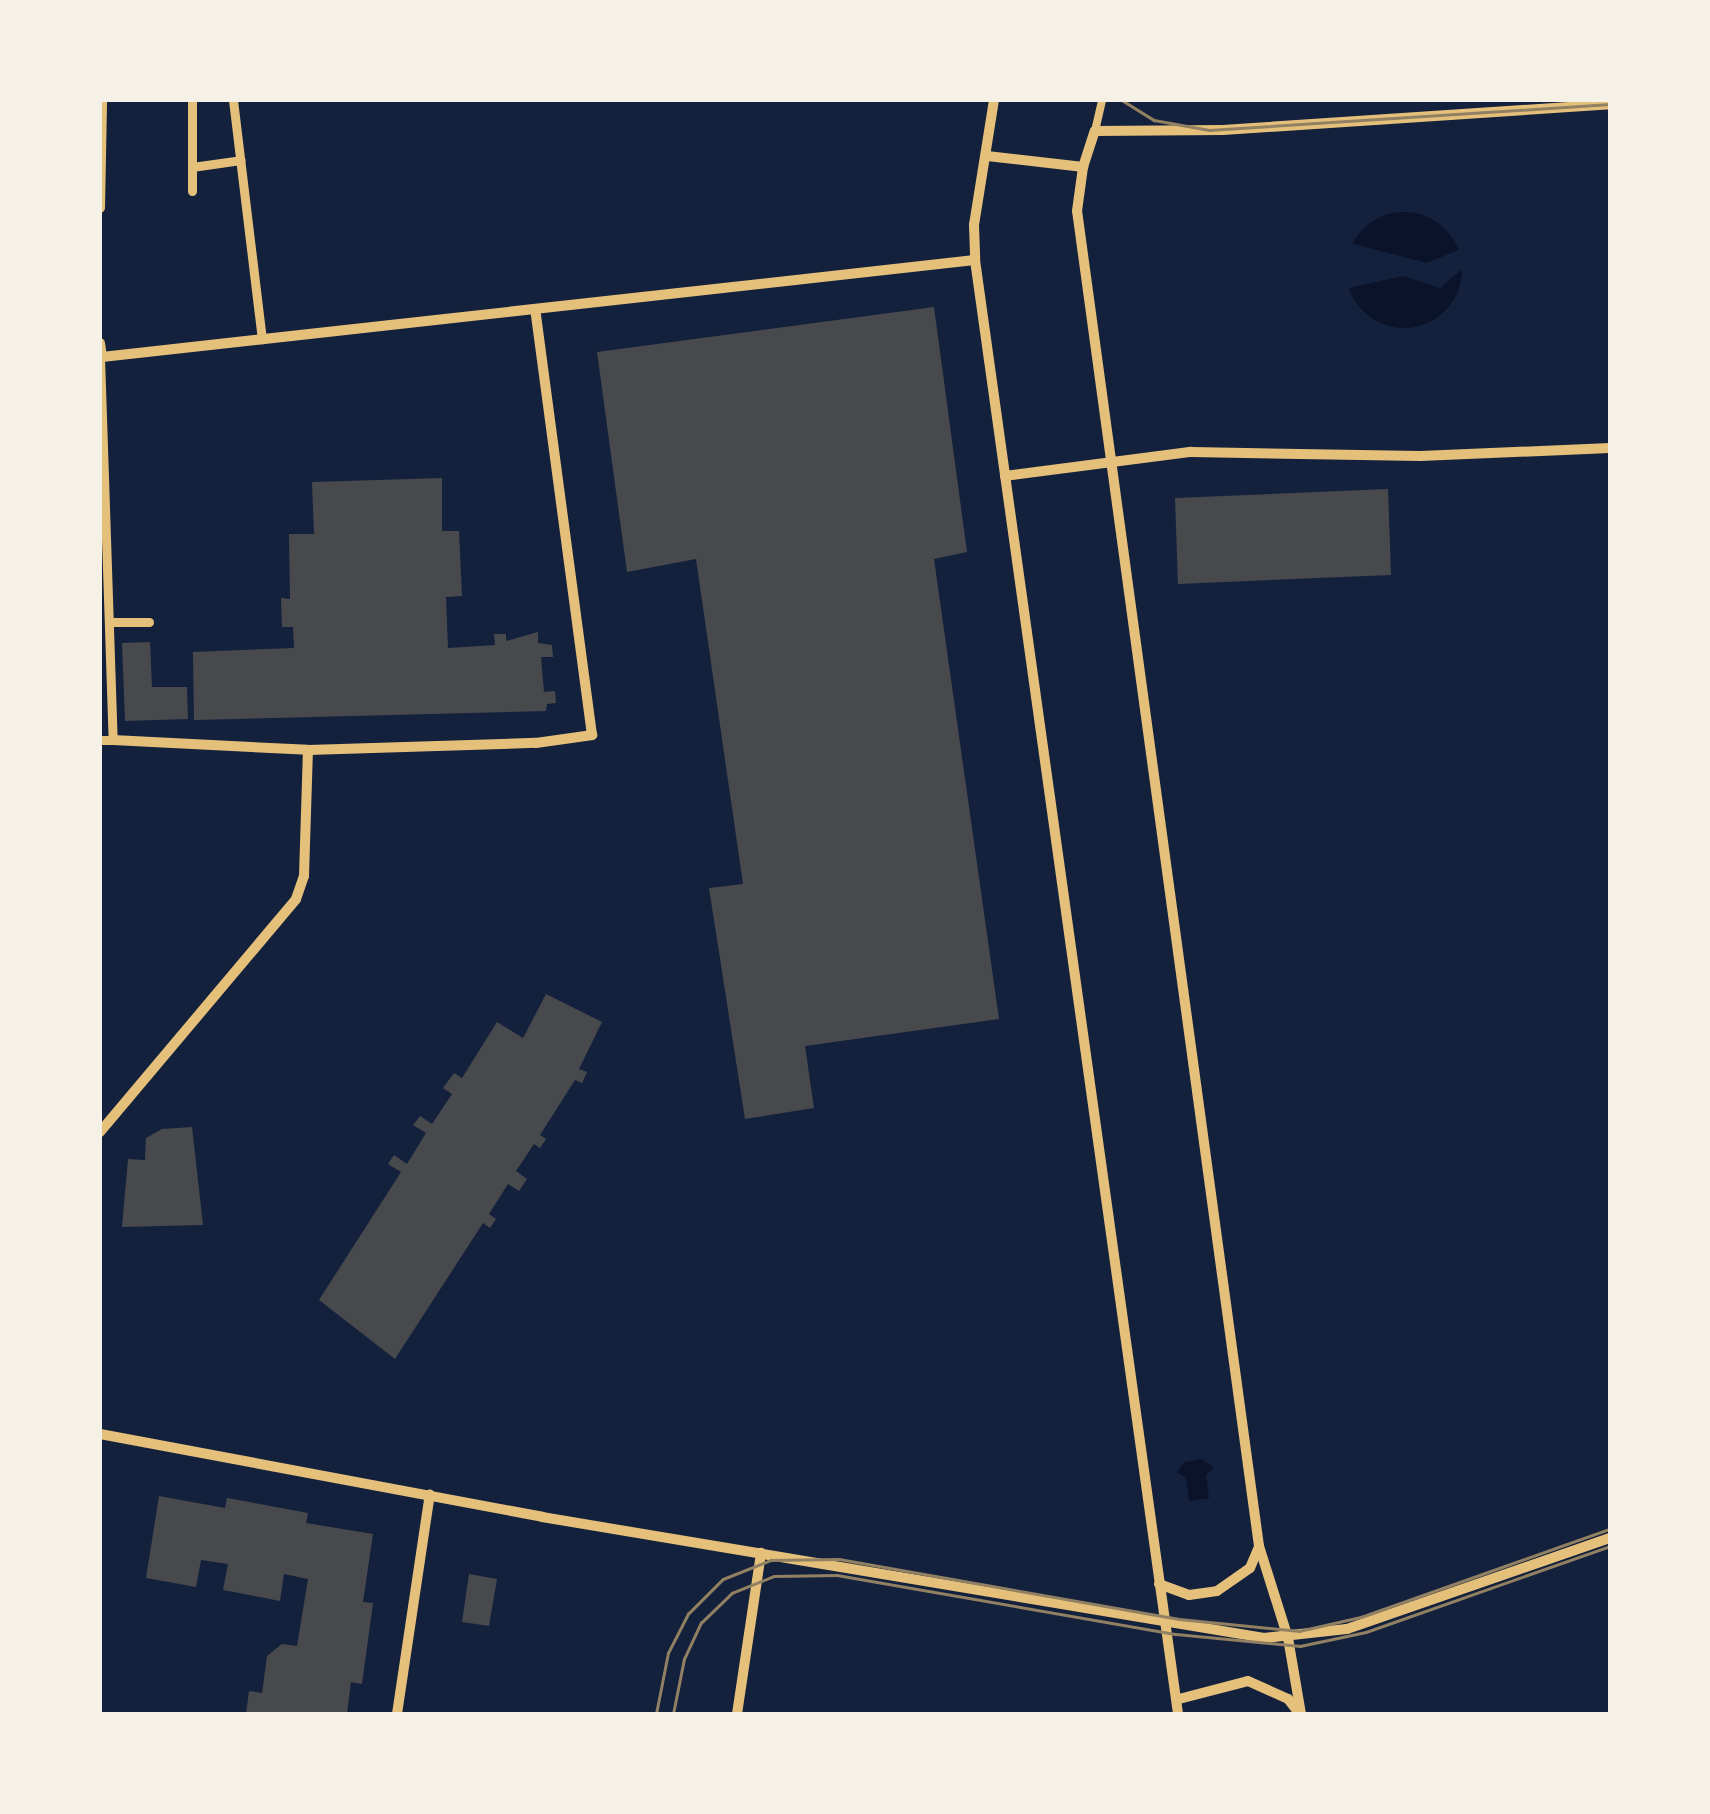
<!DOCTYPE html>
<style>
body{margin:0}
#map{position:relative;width:1710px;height:1814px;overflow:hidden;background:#14213d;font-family:"Nunito Sans",sans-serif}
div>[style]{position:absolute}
.water>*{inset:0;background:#0b132b}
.round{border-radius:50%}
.pier>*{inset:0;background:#14213d}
.building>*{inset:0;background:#48494c}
.service>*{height:8px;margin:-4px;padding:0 4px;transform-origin:4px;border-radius:4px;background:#e5c07b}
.pedestrian>*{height:9px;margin:-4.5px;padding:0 4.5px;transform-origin:4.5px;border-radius:4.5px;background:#e5c07b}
.minor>*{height:10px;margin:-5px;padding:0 5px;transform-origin:5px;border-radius:5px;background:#e5c07b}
.tram>*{height:2.5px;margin:-1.25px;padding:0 1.25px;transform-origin:1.25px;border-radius:1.25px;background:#918062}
span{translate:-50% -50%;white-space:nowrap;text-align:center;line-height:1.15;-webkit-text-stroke:9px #f6f1e7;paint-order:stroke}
.frame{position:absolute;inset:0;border:102px solid #f6f1e7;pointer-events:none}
</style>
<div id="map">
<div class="water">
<i class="round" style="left:1346px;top:212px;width:116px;height:116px"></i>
<i style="clip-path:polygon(1202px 1459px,1214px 1468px,1206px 1475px,1209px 1498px,1189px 1501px,1186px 1477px,1177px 1473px,1184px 1462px)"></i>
</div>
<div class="pier">
<i style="clip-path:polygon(1350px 243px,1427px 263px,1463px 248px,1467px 265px,1440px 288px,1403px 276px,1344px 289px,1341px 271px)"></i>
</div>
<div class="building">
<i style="clip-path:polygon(934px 307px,967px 552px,934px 559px,999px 1019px,805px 1046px,814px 1108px,745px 1119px,709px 888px,743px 884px,696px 559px,627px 572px,597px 352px)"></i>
<i style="clip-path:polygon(442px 478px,442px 531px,459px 531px,462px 596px,446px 597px,448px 648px,495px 645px,494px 634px,506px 634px,506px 641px,538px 632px,538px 643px,552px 645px,553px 657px,541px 657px,544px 692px,555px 691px,556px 703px,547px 704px,546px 711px,194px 720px,193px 652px,294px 648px,293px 627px,282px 627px,281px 598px,290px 599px,289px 534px,314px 534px,312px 482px)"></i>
<i style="clip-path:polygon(1388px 489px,1391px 575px,1178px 584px,1175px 498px)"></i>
<i style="clip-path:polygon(150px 642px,152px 687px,187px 687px,188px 719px,125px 721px,122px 643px)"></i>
<i style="clip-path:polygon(546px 994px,602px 1022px,579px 1069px,587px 1072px,582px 1083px,575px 1080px,540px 1135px,546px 1139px,540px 1148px,534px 1144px,516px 1171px,527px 1179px,519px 1191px,508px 1184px,489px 1214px,496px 1219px,490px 1228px,483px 1223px,395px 1359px,319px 1300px,401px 1172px,388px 1164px,394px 1155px,407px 1164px,426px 1133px,413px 1125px,420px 1116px,432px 1124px,452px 1094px,443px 1088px,454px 1073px,462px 1078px,497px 1022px,523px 1038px)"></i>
<i style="clip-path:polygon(192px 1127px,203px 1225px,122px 1227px,128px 1159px,145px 1160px,146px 1138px,162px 1129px)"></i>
<i style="clip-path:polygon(159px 1496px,225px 1508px,227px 1498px,308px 1513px,306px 1523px,373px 1534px,363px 1602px,373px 1603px,362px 1684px,351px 1682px,347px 1714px,246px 1714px,249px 1691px,262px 1693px,267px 1656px,282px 1644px,297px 1646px,308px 1579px,284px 1574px,280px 1601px,223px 1590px,228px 1564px,201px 1560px,196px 1587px,146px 1578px)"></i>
<i style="clip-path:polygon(469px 1574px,497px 1579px,489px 1626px,462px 1622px)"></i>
</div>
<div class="service">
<i style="left:1095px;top:131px;width:32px;rotate:-77deg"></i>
</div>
<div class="pedestrian">
<i style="left:192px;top:100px;width:91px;rotate:90deg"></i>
<i style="left:233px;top:100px;width:241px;rotate:83.1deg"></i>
<i style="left:192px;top:167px;width:49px;rotate:-8.1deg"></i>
<i style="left:100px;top:357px;width:383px;rotate:88.1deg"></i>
<i style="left:113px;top:740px;width:13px;rotate:180deg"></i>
<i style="left:110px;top:622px;width:39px"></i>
</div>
<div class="minor">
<i style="left:994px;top:100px;width:127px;rotate:99.1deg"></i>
<i style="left:974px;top:225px;width:35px;rotate:88deg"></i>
<i style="left:975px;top:260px;width:1468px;rotate:82.05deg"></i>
<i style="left:987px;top:156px;width:97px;rotate:6.5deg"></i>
<i style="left:100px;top:208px;width:108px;rotate:-88.9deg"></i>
<i style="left:100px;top:343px;width:14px;rotate:82deg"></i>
<i style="left:102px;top:357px;width:878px;rotate:-6.34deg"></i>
<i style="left:1005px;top:476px;width:188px;rotate:-7.4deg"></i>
<i style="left:1191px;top:452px;width:229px;rotate:1deg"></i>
<i style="left:1420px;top:456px;width:190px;rotate:-2.4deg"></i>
<i style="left:113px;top:740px;width:195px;rotate:2.9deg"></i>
<i style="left:308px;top:750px;width:228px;rotate:-1.8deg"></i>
<i style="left:536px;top:743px;width:57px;rotate:-8.1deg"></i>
<i style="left:592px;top:735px;width:426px;rotate:-97.6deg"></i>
<i style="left:100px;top:1132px;width:304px;rotate:-49.9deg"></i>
<i style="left:296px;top:899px;width:24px;rotate:-71deg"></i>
<i style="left:304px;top:876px;width:126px;rotate:-88.2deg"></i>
<i style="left:100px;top:1434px;width:450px;rotate:10.6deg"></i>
<i style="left:542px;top:1517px;width:732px;rotate:9.51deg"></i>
<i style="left:1264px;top:1638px;width:83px;rotate:-6.2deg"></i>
<i style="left:1347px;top:1629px;width:278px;rotate:-19.1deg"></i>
<i style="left:1159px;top:1584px;width:32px;rotate:20deg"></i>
<i style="left:1189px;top:1595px;width:28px;rotate:-8deg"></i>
<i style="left:1217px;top:1591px;width:40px;rotate:-34.9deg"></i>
<i style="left:1250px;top:1568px;width:21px;rotate:-67deg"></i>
<i style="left:1179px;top:1699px;width:71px;rotate:-14.6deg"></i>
<i style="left:1248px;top:1681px;width:44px;rotate:24.2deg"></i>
<i style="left:1288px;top:1699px;width:18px;rotate:52deg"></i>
<i style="left:397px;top:1714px;width:222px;rotate:-81.5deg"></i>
<i style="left:737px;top:1714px;width:163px;rotate:-81.5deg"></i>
<i style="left:1301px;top:1714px;width:77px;rotate:-99.7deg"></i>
<i style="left:1288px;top:1638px;width:96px;rotate:-107.5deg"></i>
<i style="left:1259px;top:1546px;width:1347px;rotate:-97.76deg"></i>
<i style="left:1077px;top:211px;width:44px;rotate:-82.2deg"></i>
<i style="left:1083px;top:167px;width:38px;rotate:-72deg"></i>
<i style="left:1095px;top:131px;width:128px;rotate:-0.4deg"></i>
<i style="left:1223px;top:130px;width:388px;rotate:-3.8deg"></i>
</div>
<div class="tram">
<i style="left:1122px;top:100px;width:38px;rotate:32deg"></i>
<i style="left:1154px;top:120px;width:56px;rotate:10.3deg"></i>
<i style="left:1209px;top:130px;width:402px;rotate:-3.7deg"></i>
<i style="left:656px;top:1714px;width:62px;rotate:-78.9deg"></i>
<i style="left:668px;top:1653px;width:44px;rotate:-62.9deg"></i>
<i style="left:688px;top:1614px;width:49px;rotate:-45deg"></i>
<i style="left:723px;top:1579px;width:52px;rotate:-21.6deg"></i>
<i style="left:771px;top:1560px;width:68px;rotate:-0.8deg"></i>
<i style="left:839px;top:1559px;width:345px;rotate:10deg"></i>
<i style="left:1179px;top:1619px;width:121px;rotate:5.7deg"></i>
<i style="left:1299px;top:1631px;width:64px;rotate:-12.7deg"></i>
<i style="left:1361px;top:1617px;width:264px;rotate:-19.5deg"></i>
<i style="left:673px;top:1714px;width:56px;rotate:-78.7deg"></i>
<i style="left:684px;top:1659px;width:40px;rotate:-65deg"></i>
<i style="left:701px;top:1623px;width:43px;rotate:-44.1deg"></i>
<i style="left:732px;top:1593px;width:45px;rotate:-22deg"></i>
<i style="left:774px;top:1576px;width:63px;rotate:-0.9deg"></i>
<i style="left:837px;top:1575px;width:344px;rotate:9.9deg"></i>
<i style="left:1176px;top:1634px;width:125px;rotate:5.5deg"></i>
<i style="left:1300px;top:1646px;width:67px;rotate:-12deg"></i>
<i style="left:1366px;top:1632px;width:259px;rotate:-19.4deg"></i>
</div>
<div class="frame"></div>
</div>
